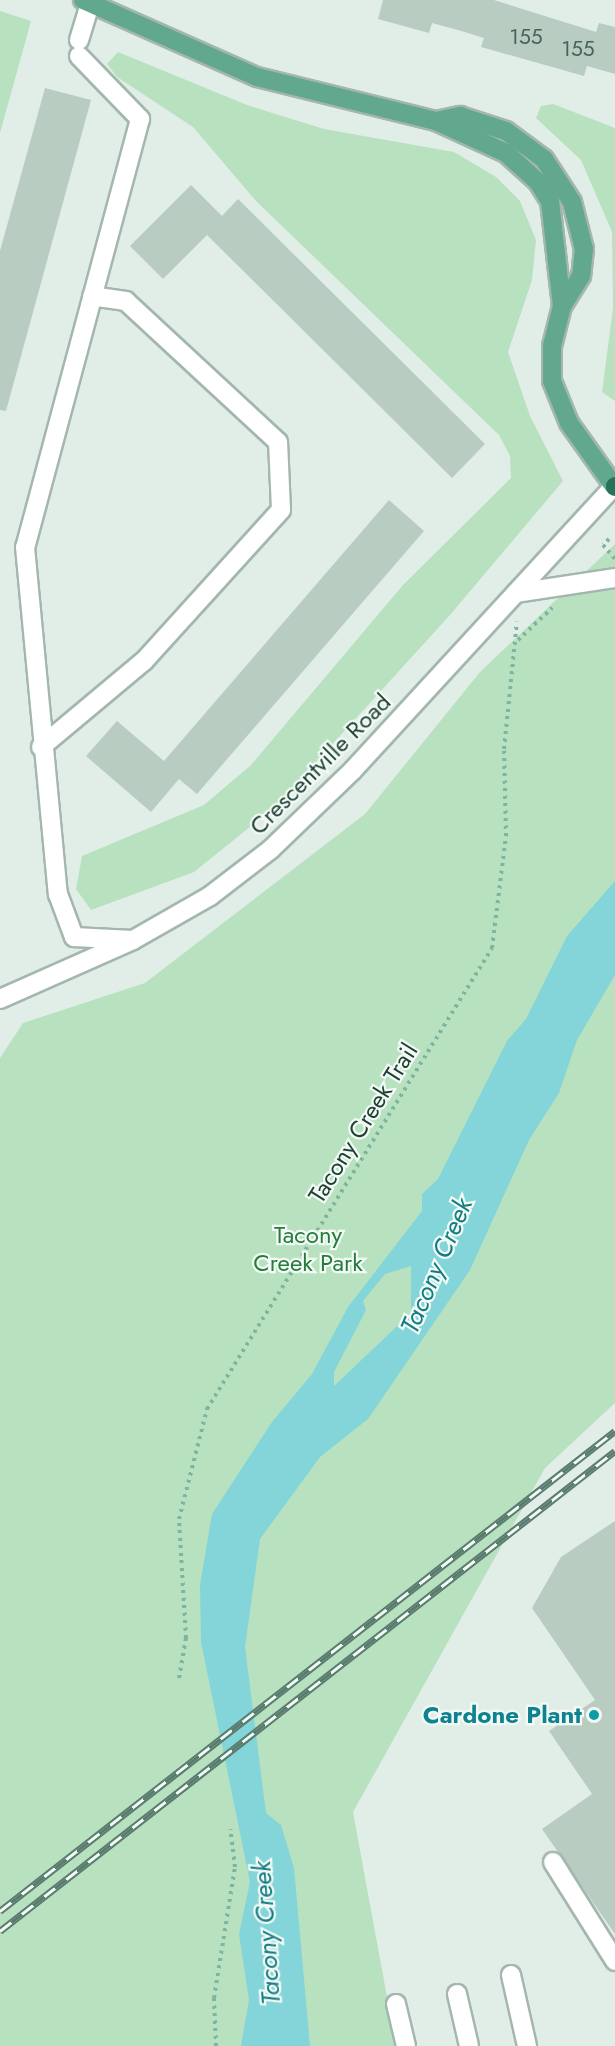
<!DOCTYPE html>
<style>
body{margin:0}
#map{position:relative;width:615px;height:2046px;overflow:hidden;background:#e1eee7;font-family:Jost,sans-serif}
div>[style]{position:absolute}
.green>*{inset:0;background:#b8e1bf}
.water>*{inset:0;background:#83d5d9}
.building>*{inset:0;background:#b9ccc2}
.path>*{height:4px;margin-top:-2px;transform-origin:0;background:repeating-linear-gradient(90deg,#7eb59e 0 3px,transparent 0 7.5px)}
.roads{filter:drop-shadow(2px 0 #a3b7ae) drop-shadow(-2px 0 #a3b7ae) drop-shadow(0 2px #a3b7ae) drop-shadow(0 -2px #a3b7ae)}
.minor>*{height:18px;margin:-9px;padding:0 9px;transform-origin:9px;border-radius:9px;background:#fff}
.major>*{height:18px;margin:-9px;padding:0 9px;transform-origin:9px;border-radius:9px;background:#61a88e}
.highway>*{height:18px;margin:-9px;padding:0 9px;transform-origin:9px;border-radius:9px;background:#28715a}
.rail>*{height:7px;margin-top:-3.5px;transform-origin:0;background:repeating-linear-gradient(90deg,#f3faf5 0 14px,#5a7c6f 0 28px);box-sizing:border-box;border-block:2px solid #5a7c6f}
.dots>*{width:16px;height:16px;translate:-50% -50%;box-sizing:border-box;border:3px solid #f3faf5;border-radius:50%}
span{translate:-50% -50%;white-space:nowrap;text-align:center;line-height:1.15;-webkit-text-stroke:4.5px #f3faf5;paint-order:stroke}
.number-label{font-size:21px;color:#466458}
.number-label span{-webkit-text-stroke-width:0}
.street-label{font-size:24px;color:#1f4134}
.park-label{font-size:24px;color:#257d3d}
.culture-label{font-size:24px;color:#0d838f;font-weight:700}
.right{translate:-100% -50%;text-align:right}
.water-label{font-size:26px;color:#127d84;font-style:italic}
</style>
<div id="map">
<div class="green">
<i style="clip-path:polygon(0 11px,31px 21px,0 133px)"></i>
<i style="clip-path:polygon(118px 52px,247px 105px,324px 129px,454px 152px,496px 177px,520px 201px,536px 240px,532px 280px,508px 352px,530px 416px,563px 481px,450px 615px,277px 805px,194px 872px,91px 910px,76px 889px,82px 856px,204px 805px,251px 765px,403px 585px,511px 478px,510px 456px,499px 435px,256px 201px,193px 127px,117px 77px,107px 64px)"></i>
<i style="clip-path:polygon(553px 104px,615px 128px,615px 401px,602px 392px,613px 308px,612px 232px,581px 160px,536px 118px,541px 106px)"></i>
<i style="clip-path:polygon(615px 544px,615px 1403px,545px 1468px,353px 1812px,396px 2046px,0 2046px,0 1058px,23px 1023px,145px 983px,365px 814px,480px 672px)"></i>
</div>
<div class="water">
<i style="clip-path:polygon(evenodd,615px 881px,615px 975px,577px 1040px,559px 1093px,529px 1140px,470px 1270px,368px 1419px,320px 1457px,260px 1539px,245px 1647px,266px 1813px,281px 1825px,294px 1868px,310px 2046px,241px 2046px,249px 2000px,239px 1934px,250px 1882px,201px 1642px,200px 1585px,212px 1514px,272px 1422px,312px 1374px,348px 1307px,422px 1211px,422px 1194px,438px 1179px,507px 1041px,526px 1019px,567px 936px,615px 881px,411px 1266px,411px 1313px,334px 1386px,334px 1372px,366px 1310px,363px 1301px,385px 1274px,411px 1266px)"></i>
</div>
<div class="building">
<i style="clip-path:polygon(383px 0,494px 0,596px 32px,599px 23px,615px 27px,615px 74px,587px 66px,584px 76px,481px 47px,484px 38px,458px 30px,432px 23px,429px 33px,378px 19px)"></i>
<i style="clip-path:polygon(45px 88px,91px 100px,6px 411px,0 410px,0 251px)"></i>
<i style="clip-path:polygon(191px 185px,222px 216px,238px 199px,485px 444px,452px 478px,207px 235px,163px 279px,130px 246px)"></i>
<i style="clip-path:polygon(389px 500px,424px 531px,197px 794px,179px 779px,151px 812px,86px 756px,117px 721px,164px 761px)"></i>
<i style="clip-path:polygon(615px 1521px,615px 1934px,542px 1829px,592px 1794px,549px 1731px,595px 1700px,532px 1608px,561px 1557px)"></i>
</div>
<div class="path">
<i style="left:609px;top:539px;width:8px;rotate:135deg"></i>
<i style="left:603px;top:545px;width:18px;rotate:49deg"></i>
<i style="left:518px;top:640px;width:47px;rotate:-43.3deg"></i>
<i style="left:179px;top:1678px;width:41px;rotate:-80.1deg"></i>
<i style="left:186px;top:1638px;width:119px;rotate:-93.4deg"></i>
<i style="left:179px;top:1519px;width:114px;rotate:-75.7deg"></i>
<i style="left:207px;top:1409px;width:542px;rotate:-58.27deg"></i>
<i style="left:492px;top:948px;width:113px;rotate:-82.9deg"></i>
<i style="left:506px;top:836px;width:87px;rotate:-91.3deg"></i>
<i style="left:504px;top:749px;width:128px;rotate:-84.2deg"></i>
<i style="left:216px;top:2046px;width:48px;rotate:-92.4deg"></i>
<i style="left:214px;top:1998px;width:133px;rotate:-80.9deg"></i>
<i style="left:235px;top:1867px;width:38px;rotate:-97deg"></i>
</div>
<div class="roads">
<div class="minor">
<i style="left:79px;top:40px;width:39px;rotate:-73deg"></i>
<i style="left:79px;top:56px;width:88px;rotate:45.9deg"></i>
<i style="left:140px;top:119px;width:443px;rotate:105deg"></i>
<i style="left:25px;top:547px;width:349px;rotate:84.6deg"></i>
<i style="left:58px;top:894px;width:46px;rotate:69.6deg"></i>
<i style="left:74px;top:937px;width:59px;rotate:2.9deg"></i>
<i style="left:516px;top:593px;width:100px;rotate:-8.6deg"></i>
<i style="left:41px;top:747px;width:134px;rotate:-39.9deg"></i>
<i style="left:144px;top:661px;width:204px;rotate:-47.8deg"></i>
<i style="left:281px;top:510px;width:68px;rotate:-92.5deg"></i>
<i style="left:278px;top:442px;width:207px;rotate:-137.2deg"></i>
<i style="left:126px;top:301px;width:34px;rotate:-172deg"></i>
<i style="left:0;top:999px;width:145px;rotate:-23.9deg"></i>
<i style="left:133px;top:940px;width:89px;rotate:-29.7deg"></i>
<i style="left:210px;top:896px;width:77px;rotate:-37.6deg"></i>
<i style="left:271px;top:849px;width:114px;rotate:-43.9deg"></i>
<i style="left:353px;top:770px;width:386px;rotate:-47.4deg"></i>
<i style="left:553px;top:1862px;width:117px;rotate:57.9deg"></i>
<i style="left:511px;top:1975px;width:73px;rotate:77.3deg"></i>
<i style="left:457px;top:1994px;width:53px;rotate:77deg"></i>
<i style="left:396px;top:2004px;width:43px;rotate:76.6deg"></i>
</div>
<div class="major">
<i style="left:83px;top:0;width:190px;rotate:23.9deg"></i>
<i style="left:257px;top:77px;width:184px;rotate:13.8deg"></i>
<i style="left:436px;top:121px;width:77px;rotate:24.6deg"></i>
<i style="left:506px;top:153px;width:43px;rotate:42.2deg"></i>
<i style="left:538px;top:182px;width:22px;rotate:58deg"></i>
<i style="left:550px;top:201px;width:106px;rotate:83.5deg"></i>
<i style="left:436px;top:121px;width:25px;rotate:-12deg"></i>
<i style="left:460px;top:116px;width:48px;rotate:18.1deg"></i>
<i style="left:506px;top:131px;width:47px;rotate:36.4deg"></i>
<i style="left:544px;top:159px;width:51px;rotate:56.9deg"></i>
<i style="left:572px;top:202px;width:49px;rotate:75.7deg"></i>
<i style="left:584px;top:249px;width:27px;rotate:96deg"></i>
<i style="left:581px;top:276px;width:36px;rotate:122deg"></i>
<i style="left:562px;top:306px;width:41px;rotate:104deg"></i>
<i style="left:552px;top:346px;width:35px;rotate:90deg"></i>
<i style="left:552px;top:381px;width:45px;rotate:68deg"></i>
<i style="left:569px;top:423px;width:77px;rotate:54.5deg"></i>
</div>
<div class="highway">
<i style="left:615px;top:486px;width:1px;rotate:90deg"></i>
</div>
</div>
<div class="rail">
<i style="left:0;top:1911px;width:780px;rotate:-37.97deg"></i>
<i style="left:0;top:1931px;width:780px;rotate:-37.97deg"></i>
</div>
<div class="dots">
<i style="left:594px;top:1715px;background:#0f9aa8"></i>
</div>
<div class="number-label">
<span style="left:526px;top:37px">155</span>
<span style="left:578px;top:49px">155</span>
</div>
<div class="street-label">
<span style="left:320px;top:764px;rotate:-45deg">Crescentville Road</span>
<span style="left:363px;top:1123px;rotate:-58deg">Tacony Creek Trail</span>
</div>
<div class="park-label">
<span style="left:308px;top:1249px">Tacony<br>Creek Park</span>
</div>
<div class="culture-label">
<span class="right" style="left:582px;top:1715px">Cardone Plant</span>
</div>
<div class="water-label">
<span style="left:437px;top:1266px;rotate:-67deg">Tacony Creek</span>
<span style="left:267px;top:1933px;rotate:-94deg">Tacony Creek</span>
</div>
</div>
